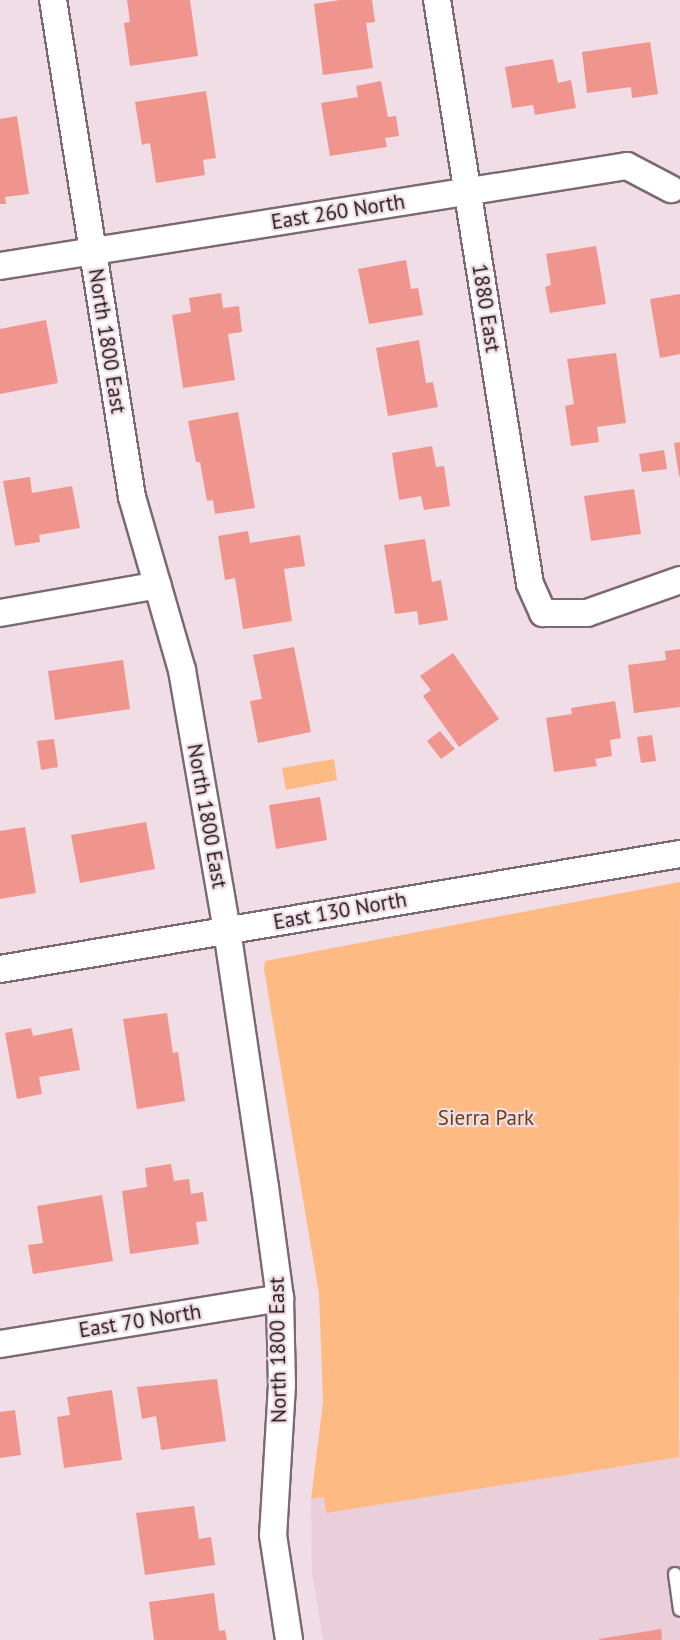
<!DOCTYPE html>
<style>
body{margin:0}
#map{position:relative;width:680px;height:1640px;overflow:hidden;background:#f1dde5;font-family:"PT Sans",sans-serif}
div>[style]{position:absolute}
.built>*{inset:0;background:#eaceda}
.green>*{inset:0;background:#fdba83}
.building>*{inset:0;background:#f0958e}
.roads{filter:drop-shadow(2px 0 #7b6a71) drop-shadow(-2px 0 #7b6a71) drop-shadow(0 2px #7b6a71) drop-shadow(0 -2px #7b6a71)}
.lane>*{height:12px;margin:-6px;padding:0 6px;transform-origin:6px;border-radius:6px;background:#fff}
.street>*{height:26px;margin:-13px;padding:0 13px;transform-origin:13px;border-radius:13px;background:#fff}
span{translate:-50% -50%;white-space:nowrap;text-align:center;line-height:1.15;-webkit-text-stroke:4.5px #f1dde5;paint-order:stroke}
.street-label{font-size:21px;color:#1d1619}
.park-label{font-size:21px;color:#6d3f14}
</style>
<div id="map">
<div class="built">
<i style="clip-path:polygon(680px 1440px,680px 1640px,323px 1640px,312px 1572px,311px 1499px)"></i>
</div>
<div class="green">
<i style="clip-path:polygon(334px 759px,337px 780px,286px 790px,282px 768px)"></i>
<i style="clip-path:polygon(680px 882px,679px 1457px,326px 1513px,324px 1497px,311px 1499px,323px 1402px,319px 1294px,264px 969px,265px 961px)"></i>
</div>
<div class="building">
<i style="clip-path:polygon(127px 0,190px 0,198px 56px,130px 66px,124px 23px,130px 22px)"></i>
<i style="clip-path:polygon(340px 0,372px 0,375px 22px,366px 23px,373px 68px,323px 75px,314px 4px)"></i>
<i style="clip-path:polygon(650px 42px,658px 94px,632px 98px,631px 87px,587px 93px,582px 52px)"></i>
<i style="clip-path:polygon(553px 59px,558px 83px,571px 80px,576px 108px,535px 115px,533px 105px,512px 108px,505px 67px)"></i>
<i style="clip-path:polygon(381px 81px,388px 117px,396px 116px,399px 136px,385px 138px,387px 147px,330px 156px,321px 103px,358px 97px,356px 86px)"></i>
<i style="clip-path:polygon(206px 91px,216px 158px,203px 160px,205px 175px,156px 183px,150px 143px,142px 145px,135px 102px)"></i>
<i style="clip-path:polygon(17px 116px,29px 194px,5px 197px,6px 204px,0 204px,0 119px)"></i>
<i style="clip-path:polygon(596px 246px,606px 304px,550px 313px,545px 287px,551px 285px,546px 254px)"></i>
<i style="clip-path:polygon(406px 260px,411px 289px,418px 288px,423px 315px,369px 324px,358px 269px)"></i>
<i style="clip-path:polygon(221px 293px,223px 308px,239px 306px,242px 332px,228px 334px,235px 380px,183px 388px,172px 315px,191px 312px,189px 298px)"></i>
<i style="clip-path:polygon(680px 294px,680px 354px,660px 358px,650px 299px)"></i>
<i style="clip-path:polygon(46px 320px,58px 383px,0 394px,0 329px)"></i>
<i style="clip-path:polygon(419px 340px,426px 383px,433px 382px,438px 407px,388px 416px,376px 348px)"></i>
<i style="clip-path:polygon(616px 353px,626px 423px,597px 427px,599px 442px,571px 446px,565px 406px,574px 404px,567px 359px)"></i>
<i style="clip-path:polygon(238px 412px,255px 508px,215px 514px,213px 500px,207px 501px,200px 462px,196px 462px,188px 421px)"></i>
<i style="clip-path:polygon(680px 442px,680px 476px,679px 476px,674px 443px)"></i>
<i style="clip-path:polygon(432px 446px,436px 467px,444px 466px,450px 506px,424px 510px,421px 496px,399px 500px,392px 453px)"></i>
<i style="clip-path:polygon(664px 450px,667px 469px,642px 472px,639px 454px)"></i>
<i style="clip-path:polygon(30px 477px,32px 493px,72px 486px,80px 528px,39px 535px,40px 542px,15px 546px,3px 481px)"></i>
<i style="clip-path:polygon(634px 489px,641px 534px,591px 541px,584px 496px)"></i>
<i style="clip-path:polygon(248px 531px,250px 543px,300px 535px,305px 566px,284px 569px,292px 621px,243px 629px,235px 578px,225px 580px,218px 536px)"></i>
<i style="clip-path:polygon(425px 539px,432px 582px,441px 580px,448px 620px,419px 625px,417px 611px,395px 614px,384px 545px)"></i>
<i style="clip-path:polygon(294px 647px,311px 732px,258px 743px,250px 701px,262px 699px,253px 655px)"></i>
<i style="clip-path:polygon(680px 649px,680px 707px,634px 713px,628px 665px,666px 660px,665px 651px)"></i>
<i style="clip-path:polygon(453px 653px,499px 719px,459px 747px,423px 696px,431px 690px,420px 676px)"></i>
<i style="clip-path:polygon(123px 660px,130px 709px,55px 720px,48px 671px)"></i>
<i style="clip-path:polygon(615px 701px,621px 738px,610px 740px,612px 756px,595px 759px,597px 766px,554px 772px,546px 718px,572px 714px,571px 708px)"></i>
<i style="clip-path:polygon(440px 731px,455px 749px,441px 759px,427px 741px)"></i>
<i style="clip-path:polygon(652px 735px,656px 761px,641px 763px,637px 737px)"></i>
<i style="clip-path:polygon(54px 739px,58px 767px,41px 770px,37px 741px)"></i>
<i style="clip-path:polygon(320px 797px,327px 840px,276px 849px,269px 805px)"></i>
<i style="clip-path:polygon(146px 822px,155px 869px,80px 883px,71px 835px)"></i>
<i style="clip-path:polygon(25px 827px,36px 893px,0 899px,0 831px)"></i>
<i style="clip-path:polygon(167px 1013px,173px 1053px,178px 1052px,185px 1101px,137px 1109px,123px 1019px)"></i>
<i style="clip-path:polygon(31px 1028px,33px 1036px,72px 1028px,80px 1070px,39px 1077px,42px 1094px,17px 1099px,5px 1033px)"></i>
<i style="clip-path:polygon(171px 1164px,174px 1181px,189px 1179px,191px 1194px,203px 1192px,207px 1221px,196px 1222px,199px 1244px,130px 1254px,122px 1191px,147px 1187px,145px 1168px)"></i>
<i style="clip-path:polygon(102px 1195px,113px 1261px,33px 1274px,28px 1245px,43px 1243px,37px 1206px)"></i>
<i style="clip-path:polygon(217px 1379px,226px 1441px,161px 1450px,156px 1416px,142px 1419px,137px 1387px)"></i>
<i style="clip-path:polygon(112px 1390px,122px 1460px,64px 1468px,57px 1417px,70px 1415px,67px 1397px)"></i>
<i style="clip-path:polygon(15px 1410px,21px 1455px,0 1458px,0 1412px)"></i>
<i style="clip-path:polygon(194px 1506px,199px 1539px,211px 1537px,215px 1565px,145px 1575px,136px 1513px)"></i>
<i style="clip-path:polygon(214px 1593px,219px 1631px,225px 1630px,227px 1640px,154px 1640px,149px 1602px)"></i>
<i style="clip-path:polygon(661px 1629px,662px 1640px,599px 1640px,599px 1639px)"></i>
</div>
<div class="roads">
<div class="lane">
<i style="left:675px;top:1574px;width:36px;rotate:82deg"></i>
</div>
<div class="street">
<i style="left:53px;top:0;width:503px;rotate:80.97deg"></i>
<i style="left:132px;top:497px;width:180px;rotate:73.9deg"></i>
<i style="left:182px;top:670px;width:264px;rotate:80.2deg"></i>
<i style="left:227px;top:930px;width:260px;rotate:81.6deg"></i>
<i style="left:265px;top:1187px;width:112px;rotate:82.3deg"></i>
<i style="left:280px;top:1298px;width:87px;rotate:88.7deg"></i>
<i style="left:282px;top:1385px;width:150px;rotate:93.4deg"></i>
<i style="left:273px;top:1535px;width:106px;rotate:81.3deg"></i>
<i style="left:437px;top:0;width:591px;rotate:80.95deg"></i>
<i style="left:530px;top:584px;width:32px;rotate:66deg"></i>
<i style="left:543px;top:613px;width:44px"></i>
<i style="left:587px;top:613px;width:99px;rotate:-19.5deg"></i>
<i style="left:0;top:266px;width:635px;rotate:-9.06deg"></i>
<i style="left:627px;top:166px;width:50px;rotate:27.6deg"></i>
<i style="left:0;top:613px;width:160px;rotate:-10deg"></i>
<i style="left:0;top:969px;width:690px;rotate:-9.6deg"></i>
<i style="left:0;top:1344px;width:284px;rotate:-9.3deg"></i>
</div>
</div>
<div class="street-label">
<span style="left:338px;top:212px;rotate:-9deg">East 260 North</span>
<span style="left:486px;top:308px;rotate:81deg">1880 East</span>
<span style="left:107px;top:341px;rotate:81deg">North 1800 East</span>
<span style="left:207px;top:816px;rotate:80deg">North 1800 East</span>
<span style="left:340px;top:911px;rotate:-10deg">East 130 North</span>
<span style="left:140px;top:1321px;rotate:-9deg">East 70 North</span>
<span style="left:278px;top:1350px;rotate:-91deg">North 1800 East</span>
</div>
<div class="park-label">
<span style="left:486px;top:1118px">Sierra Park</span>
</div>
</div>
